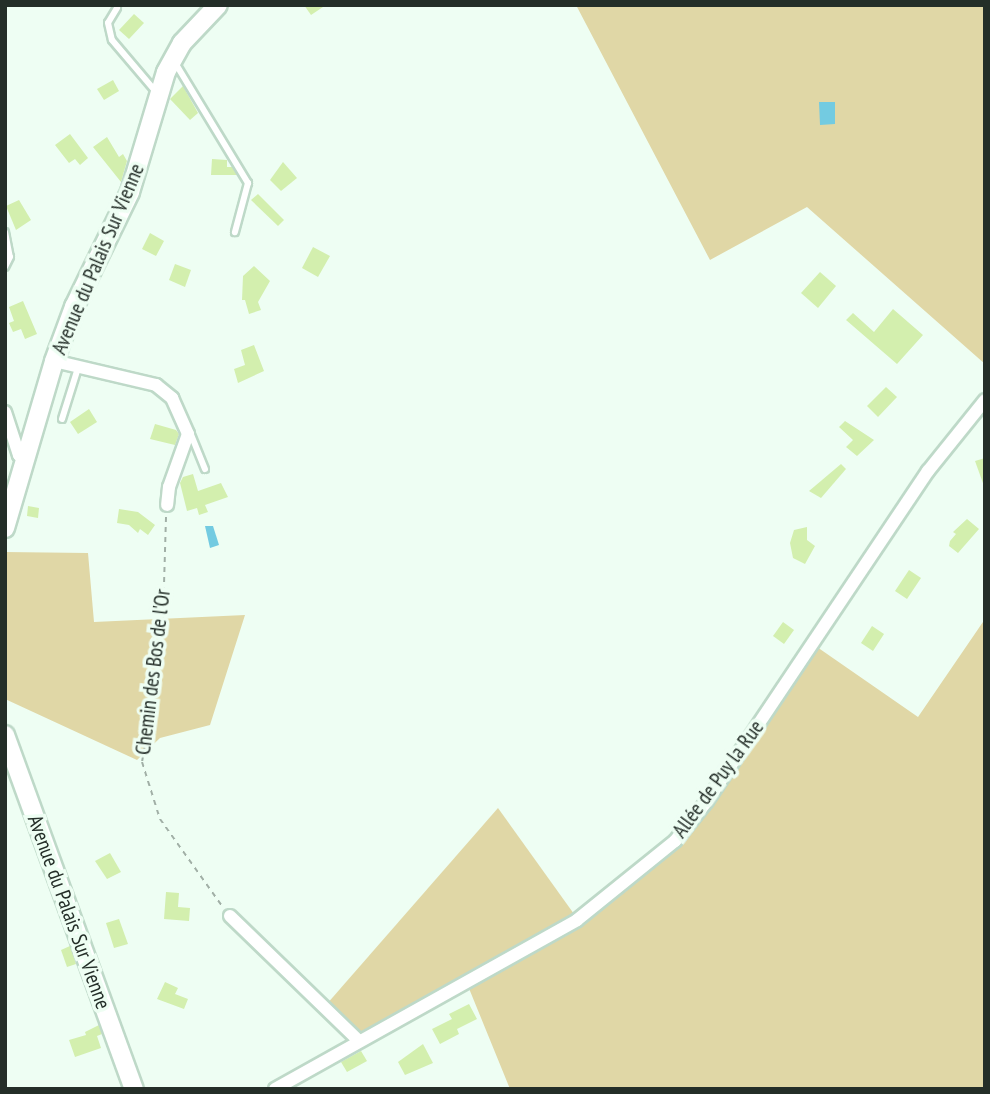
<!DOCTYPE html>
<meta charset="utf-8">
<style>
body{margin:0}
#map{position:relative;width:990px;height:1094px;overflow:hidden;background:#eefef3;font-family:"PT Sans Narrow",sans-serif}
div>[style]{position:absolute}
.green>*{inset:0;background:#e0d7a6}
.water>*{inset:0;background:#73cbe1}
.building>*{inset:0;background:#d3efae}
.path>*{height:2px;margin-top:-1px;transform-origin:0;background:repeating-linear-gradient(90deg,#a1afa6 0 5px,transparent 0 10px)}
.roads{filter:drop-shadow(2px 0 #bed9c8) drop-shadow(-2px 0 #bed9c8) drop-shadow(0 2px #bed9c8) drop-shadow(0 -2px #bed9c8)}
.lane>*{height:6px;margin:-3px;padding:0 3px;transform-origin:3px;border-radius:3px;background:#fff}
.street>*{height:12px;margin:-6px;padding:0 6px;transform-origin:6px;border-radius:6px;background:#fff}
.secondary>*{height:18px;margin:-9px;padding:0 9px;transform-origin:9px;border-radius:9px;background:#fff}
span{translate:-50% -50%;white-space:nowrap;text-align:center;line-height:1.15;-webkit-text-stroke:7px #eefef3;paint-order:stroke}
.street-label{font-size:21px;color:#242e28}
.frame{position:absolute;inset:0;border:7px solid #242e28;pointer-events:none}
</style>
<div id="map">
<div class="green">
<i style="clip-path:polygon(576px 5px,985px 5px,985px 364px,807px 207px,710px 260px)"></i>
<i style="clip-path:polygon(5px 552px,88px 553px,94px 622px,245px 615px,210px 725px,160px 738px,137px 760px,5px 699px)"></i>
<i style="clip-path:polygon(985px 619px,985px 1089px,510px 1089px,468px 986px,581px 924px,682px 843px,817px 647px,918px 717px)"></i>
<i style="clip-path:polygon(498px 808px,574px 914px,359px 1036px,326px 1005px)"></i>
</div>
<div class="water">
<i style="clip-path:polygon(819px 102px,835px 102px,835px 124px,820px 125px)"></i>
<i style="clip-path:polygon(205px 526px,213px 526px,219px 545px,210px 548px)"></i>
</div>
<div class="building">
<i style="clip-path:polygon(304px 5px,326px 5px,311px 15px)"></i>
<i style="clip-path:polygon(134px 14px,144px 23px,129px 39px,119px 30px)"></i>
<i style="clip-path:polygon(113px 80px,119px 91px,104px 100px,97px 89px)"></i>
<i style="clip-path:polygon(183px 86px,198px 113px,190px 120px,170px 99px)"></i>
<i style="clip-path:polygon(70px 134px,88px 158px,80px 165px,75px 159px,69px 163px,55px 145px)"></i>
<i style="clip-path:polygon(107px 137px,119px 157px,123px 154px,127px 161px,121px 182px,93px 147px)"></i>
<i style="clip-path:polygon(212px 159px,227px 160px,227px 167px,232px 167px,237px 175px,211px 175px)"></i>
<i style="clip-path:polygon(283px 162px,297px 178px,281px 191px,270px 180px)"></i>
<i style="clip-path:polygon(258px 194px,284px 220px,278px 226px,251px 200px)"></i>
<i style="clip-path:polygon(19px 200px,31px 220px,16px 230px,6px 206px)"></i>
<i style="clip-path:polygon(150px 233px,164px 241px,156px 256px,142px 249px)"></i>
<i style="clip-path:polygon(313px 247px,330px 256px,318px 277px,302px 268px)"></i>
<i style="clip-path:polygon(175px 264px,191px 270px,185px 287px,169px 280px)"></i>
<i style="clip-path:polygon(254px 266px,270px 281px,258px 302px,261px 310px,249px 314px,245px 300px,242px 300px,243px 276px)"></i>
<i style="clip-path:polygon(820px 272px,836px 286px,818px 308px,801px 293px)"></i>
<i style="clip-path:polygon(23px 301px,37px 334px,25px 339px,21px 329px,13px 332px,9px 323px,14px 321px,9px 307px)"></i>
<i style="clip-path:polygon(893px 309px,923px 335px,897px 364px,846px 320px,853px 313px,874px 332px)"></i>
<i style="clip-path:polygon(254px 345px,264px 371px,238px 383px,234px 369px,245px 365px,241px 350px)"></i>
<i style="clip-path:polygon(886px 387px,897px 397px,878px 417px,867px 406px)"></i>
<i style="clip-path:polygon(89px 409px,97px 422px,78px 434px,70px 422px)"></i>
<i style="clip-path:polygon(845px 421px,874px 440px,857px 456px,846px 447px,853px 440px,839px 427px)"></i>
<i style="clip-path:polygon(155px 424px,176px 430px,179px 434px,175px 445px,150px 439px)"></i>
<i style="clip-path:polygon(985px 458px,985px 486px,984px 486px,975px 461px)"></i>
<i style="clip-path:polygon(841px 464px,846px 469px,821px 498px,809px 491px)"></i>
<i style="clip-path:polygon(193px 474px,198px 491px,221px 483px,228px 497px,205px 505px,208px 512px,199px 515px,197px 508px,187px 511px,180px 483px,183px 477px)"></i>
<i style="clip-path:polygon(28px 506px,39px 508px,38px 518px,27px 516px)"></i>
<i style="clip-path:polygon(119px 509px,138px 512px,155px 525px,148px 535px,140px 529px,138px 533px,129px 525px,117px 523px)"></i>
<i style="clip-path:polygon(967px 519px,979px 529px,958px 553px,949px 546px,950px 541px,956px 534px,953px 532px)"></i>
<i style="clip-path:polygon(807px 527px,807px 540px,815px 546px,805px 564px,793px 558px,790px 543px,794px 530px)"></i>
<i style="clip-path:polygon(909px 570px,921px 578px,907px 599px,895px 591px)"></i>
<i style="clip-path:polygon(783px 622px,794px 630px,784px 644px,773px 636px)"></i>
<i style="clip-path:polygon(872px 626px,884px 634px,873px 651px,861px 643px)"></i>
<i style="clip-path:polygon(110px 853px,121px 872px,107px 879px,95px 861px)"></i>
<i style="clip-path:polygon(166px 892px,179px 893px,178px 907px,190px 908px,189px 921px,164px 919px)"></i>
<i style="clip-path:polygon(119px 919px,128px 944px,114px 948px,106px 923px)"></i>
<i style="clip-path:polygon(70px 946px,76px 964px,67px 967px,61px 950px)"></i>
<i style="clip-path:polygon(165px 982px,178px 988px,175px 994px,188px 999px,184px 1009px,157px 999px)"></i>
<i style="clip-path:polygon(469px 1004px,477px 1019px,457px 1029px,459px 1034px,440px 1044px,432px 1029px,452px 1019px,449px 1014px)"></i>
<i style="clip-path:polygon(99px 1025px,102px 1034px,97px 1036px,101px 1048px,75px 1057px,69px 1040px,86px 1035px,85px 1032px)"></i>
<i style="clip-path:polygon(423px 1044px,433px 1063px,405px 1075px,398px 1062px)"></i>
<i style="clip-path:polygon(361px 1051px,367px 1061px,347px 1072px,341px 1062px)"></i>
</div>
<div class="path">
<i style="left:166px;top:517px;width:100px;rotate:91.7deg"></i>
<i style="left:163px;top:617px;width:60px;rotate:95.7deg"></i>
<i style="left:157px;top:677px;width:86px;rotate:100deg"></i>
<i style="left:142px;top:762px;width:60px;rotate:72.5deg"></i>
<i style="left:160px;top:819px;width:107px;rotate:54.5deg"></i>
</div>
<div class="roads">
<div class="lane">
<i style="left:117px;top:8px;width:17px;rotate:121deg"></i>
<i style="left:108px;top:23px;width:17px;rotate:77deg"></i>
<i style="left:112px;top:40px;width:70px;rotate:49.7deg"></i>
<i style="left:174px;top:61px;width:143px;rotate:58.8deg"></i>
<i style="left:248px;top:183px;width:51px;rotate:104.9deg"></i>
<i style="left:5px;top:232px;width:25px;rotate:79deg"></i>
<i style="left:10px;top:257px;width:11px;rotate:117deg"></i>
<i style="left:62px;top:419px;width:53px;rotate:-72.6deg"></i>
<i style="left:190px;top:432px;width:40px;rotate:68deg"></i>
</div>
<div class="street">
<i style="left:54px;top:361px;width:105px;rotate:13.2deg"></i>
<i style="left:156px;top:385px;width:21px;rotate:39deg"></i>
<i style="left:172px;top:398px;width:39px;rotate:66deg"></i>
<i style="left:188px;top:434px;width:56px;rotate:109.7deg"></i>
<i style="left:169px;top:487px;width:18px;rotate:96deg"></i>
<i style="left:5px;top:412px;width:45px;rotate:72deg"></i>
<i style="left:19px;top:455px;width:9px;rotate:36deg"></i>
<i style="left:230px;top:916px;width:180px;rotate:44.1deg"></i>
<i style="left:275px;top:1089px;width:346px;rotate:-29.2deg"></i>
<i style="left:577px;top:920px;width:126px;rotate:-38.9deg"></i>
<i style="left:675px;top:841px;width:51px;rotate:-51.3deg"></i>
<i style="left:707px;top:801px;width:397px;rotate:-56.2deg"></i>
<i style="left:928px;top:471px;width:91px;rotate:-51.2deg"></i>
</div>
<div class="secondary">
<i style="left:5px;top:528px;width:174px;rotate:-73.6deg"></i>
<i style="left:54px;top:361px;width:58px;rotate:-69.7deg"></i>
<i style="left:74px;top:307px;width:128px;rotate:-64deg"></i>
<i style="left:130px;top:192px;width:125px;rotate:-73.3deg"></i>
<i style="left:166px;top:72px;width:33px;rotate:-61deg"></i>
<i style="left:182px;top:43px;width:52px;rotate:-46.5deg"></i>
<i style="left:5px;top:735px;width:377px;rotate:70deg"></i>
</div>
</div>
<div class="street-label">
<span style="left:98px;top:259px;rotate:-67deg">Avenue du Palais Sur Vienne</span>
<span style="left:153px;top:672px;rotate:-83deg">Chemin des Bos de l'Or</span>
<span style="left:718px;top:779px;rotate:-54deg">Allée de Puy la Rue</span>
<span style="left:69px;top:912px;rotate:70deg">Avenue du Palais Sur Vienne</span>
</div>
<div class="frame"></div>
</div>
